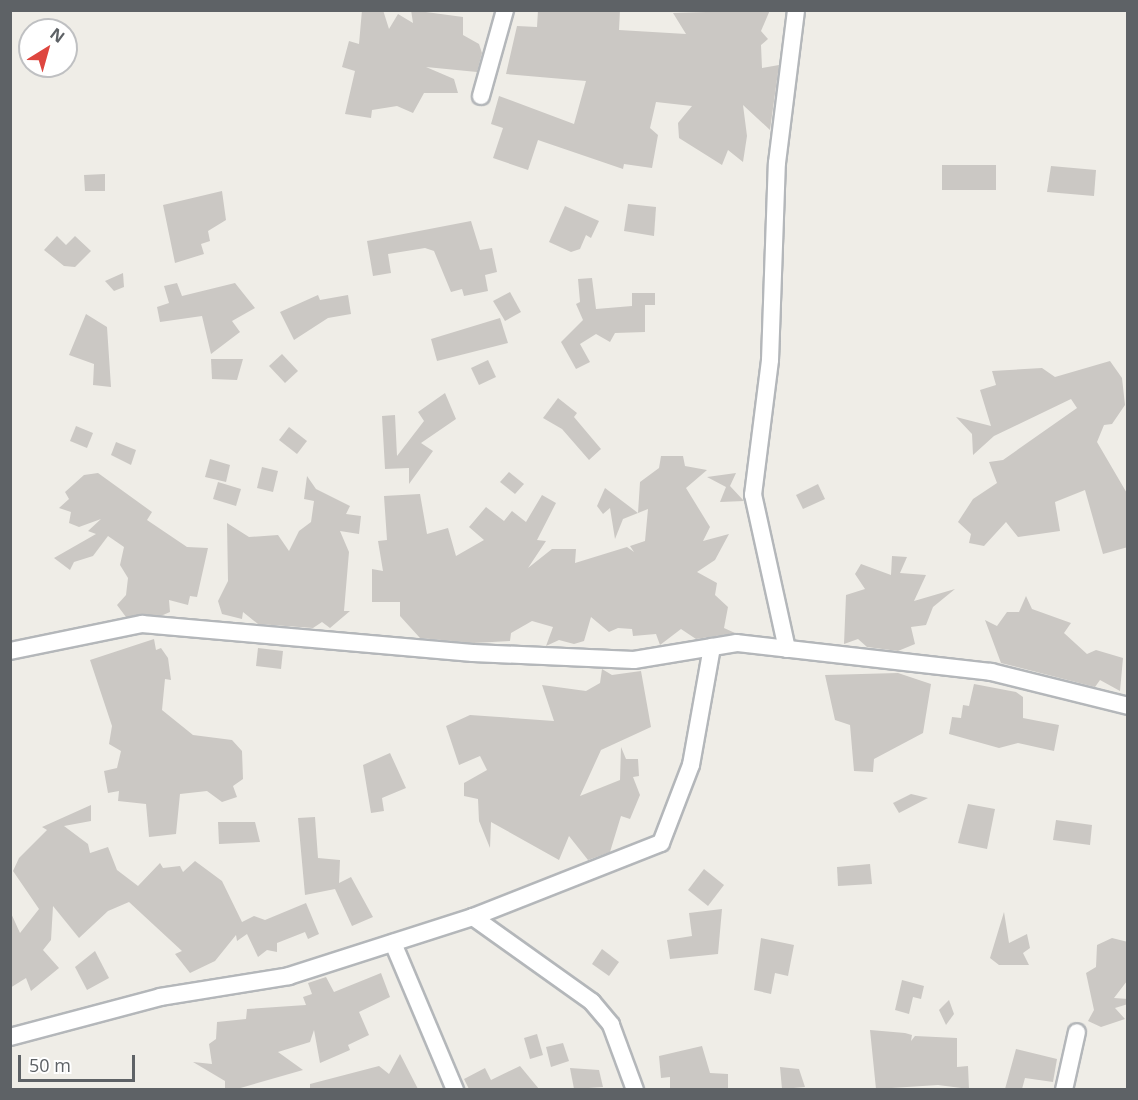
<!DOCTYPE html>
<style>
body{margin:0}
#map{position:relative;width:1138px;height:1100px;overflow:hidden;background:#efede7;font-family:"Open Sans",sans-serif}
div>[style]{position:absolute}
.building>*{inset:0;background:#cbc8c4}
.roads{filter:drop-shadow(2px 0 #b4b7ba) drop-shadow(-2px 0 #b4b7ba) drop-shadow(0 2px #b4b7ba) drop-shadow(0 -2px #b4b7ba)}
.street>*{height:16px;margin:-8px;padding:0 8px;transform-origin:8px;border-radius:8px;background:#fff}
span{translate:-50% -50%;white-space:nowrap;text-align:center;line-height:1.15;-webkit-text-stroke:5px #fff;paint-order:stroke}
.frame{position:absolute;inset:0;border:12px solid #5e6266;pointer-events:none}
.north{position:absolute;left:18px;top:18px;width:60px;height:60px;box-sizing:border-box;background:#fff;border:2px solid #bfc0c2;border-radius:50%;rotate:37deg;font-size:16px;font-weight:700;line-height:24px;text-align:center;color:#5e6266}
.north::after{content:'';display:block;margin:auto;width:21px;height:27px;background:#de463f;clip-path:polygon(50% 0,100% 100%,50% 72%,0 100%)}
.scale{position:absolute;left:18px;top:1055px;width:117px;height:27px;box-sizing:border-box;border:3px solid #5e6266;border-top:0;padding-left:8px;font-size:18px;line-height:21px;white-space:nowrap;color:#5e6266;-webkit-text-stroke:4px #fff;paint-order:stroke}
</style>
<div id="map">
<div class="building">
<i style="clip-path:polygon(362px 10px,383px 10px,389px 29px,398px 14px,413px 23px,411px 10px,463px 17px,463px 35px,479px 44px,482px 53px,477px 72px,426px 67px,454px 79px,458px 93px,424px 93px,413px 113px,397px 106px,372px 110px,371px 118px,345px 114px,355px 71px,342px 67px,349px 41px,359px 44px)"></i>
<i style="clip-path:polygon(538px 10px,620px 10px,619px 30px,686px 34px,673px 13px,770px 10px,761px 31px,768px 39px,761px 45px,762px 68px,779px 65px,770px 130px,743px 105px,747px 136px,743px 162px,728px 150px,722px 165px,679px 138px,678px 123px,692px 106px,656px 102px,650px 128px,658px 135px,652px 168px,624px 164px,623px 169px,538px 140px,528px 170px,493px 158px,503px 128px,491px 124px,499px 96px,574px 124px,586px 81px,506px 74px,517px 26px,537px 27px)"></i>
<i style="clip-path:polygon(942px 165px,996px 165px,996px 190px,942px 190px)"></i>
<i style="clip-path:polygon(1051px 166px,1096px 170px,1094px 196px,1047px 192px)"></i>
<i style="clip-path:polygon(105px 174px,105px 191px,85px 191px,84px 175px)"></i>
<i style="clip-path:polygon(222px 191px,226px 220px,208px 231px,210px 241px,201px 244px,204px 254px,175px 263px,163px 205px)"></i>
<i style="clip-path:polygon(628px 204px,656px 207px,654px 236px,624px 231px)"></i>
<i style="clip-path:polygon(565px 206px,599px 221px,591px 238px,586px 235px,580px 249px,571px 252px,549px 242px)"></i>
<i style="clip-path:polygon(471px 221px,480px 250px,492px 248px,497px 272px,485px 275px,488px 291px,464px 296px,462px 289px,451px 292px,434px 251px,425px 248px,388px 254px,391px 273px,373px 276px,367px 241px)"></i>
<i style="clip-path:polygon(57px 236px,66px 245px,75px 236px,91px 251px,75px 267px,64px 266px,44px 250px)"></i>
<i style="clip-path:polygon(123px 273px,124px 287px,114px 291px,105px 281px)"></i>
<i style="clip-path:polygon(592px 278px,596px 309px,632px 306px,632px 293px,655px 293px,655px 305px,645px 305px,645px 332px,615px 333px,610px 342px,596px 334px,580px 344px,590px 362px,576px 369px,561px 342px,583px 320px,576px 304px,580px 302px,578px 279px)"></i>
<i style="clip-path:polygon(177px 283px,182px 296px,235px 283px,255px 308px,232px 321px,240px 332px,211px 354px,202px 316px,160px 322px,157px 307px,169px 303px,164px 286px)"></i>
<i style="clip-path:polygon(510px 292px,521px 312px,505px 321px,493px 301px)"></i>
<i style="clip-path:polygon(318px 295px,320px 300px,348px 295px,351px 314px,328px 318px,294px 340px,280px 312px)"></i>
<i style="clip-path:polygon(86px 314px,107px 327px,111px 387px,93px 385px,94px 364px,69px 355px)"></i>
<i style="clip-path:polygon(500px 318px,508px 343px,437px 361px,431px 339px)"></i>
<i style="clip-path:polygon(282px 354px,298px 371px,285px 383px,269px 366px)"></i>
<i style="clip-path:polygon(211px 359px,243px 359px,237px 380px,212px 379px)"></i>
<i style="clip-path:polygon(488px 360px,496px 377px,479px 385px,471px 368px)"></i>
<i style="clip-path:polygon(1110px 361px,1122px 378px,1125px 405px,1112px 424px,1104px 425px,1097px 442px,1128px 495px,1128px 547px,1103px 554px,1085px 490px,1055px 502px,1060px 531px,1018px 537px,1006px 522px,984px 546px,969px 543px,971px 534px,958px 522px,973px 499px,997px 483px,989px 462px,1003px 460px,1077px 408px,1071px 399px,994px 436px,973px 455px,972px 434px,956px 417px,991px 426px,980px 390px,996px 385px,992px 371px,1042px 368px,1055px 377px)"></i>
<i style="clip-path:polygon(445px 393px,456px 419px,421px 443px,433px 451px,409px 484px,409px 468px,385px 469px,382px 416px,395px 415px,397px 456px,424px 421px,418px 412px)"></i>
<i style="clip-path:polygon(558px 398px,577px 413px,574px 417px,601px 449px,589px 460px,562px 429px,543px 418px)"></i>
<i style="clip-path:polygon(76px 426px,93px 433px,87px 448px,70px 441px)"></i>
<i style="clip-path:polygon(289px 427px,307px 441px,297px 454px,279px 440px)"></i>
<i style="clip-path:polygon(116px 442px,136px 450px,131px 465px,111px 455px)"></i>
<i style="clip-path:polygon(661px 456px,683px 456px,685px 466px,707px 470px,686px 488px,710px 527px,703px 541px,729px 534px,715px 560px,697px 572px,717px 583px,715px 595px,728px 607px,724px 628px,735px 633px,696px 639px,681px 629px,660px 645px,656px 634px,633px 636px,632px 629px,618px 628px,609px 632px,591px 617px,584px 641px,574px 644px,559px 640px,546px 646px,553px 627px,532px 621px,511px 633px,510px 641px,474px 643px,420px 638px,400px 616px,400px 602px,372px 602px,372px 569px,383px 571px,378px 541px,387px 540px,384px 496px,420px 494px,427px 534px,448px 528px,456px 556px,484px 540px,469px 527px,486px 507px,504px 521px,512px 511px,526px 522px,542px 495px,556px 503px,537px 540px,546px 541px,528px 568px,552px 549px,576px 549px,575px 563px,627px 547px,634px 552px,630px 546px,645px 541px,648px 509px,623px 519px,615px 539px,610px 508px,603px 514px,597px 506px,605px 488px,638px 513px,640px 482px,659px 468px)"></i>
<i style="clip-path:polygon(210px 459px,230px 465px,226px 482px,205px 477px)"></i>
<i style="clip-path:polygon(262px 467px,278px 471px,273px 492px,257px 488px)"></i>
<i style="clip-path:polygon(509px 472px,524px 484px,515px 494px,500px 482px)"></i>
<i style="clip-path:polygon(98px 473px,152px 512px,147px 520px,187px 547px,208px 548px,197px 597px,190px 596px,188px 605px,169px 600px,170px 612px,163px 615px,126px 617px,117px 605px,126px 595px,128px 578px,120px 565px,124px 547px,108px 536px,93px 556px,74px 562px,70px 570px,54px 558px,96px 534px,88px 531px,101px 519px,79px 527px,69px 523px,71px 512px,59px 508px,69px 499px,65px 492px,84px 475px)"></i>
<i style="clip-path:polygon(736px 473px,730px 486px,744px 501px,720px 502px,726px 487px,707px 477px)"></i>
<i style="clip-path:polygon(307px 476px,316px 489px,350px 506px,346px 514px,361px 516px,359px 534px,340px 531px,349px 552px,344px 611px,350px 611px,330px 628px,322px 622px,313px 628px,258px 624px,243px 612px,242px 619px,222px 614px,218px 601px,228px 581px,227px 523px,249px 537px,278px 535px,289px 551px,299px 531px,311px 522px,314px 501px,304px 499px)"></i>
<i style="clip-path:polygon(218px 482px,241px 489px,236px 506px,213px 499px)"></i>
<i style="clip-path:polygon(818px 484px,825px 499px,803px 509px,796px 495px)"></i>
<i style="clip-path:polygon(892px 556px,907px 557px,900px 573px,926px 575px,914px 601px,955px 589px,933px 607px,926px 625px,911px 627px,915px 644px,898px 651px,867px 647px,858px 639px,844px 644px,846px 595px,865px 589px,855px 574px,861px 564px,891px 575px)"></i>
<i style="clip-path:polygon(1026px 596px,1032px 609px,1071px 623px,1064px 633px,1087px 654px,1096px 650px,1123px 658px,1120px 691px,1100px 680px,1095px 687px,1001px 663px,985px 620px,997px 626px,1007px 612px,1019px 612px)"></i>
<i style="clip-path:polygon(154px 639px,156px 650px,161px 648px,168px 658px,171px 680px,165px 679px,162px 710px,193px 735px,232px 740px,242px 751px,243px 779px,233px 786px,237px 797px,222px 802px,207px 791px,180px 794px,176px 834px,149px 837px,146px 804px,118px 801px,119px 791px,108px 793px,104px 771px,117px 768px,121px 751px,109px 744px,112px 726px,90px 660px)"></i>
<i style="clip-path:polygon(258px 648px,283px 651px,281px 669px,256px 666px)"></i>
<i style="clip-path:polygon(602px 669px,612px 675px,641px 671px,651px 727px,601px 750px,580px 796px,620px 780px,621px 747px,626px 759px,638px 759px,639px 776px,633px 777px,640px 795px,630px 819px,621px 816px,610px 852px,588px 860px,569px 836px,559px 860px,491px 822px,490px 848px,479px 821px,478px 799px,464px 796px,464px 783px,487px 770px,480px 756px,459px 765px,446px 726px,470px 715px,554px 721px,542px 685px,586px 691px,600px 683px)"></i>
<i style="clip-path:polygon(898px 673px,931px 684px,923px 733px,874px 759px,873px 772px,854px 771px,850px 725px,835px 720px,825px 675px)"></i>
<i style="clip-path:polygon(974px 684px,1016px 692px,1023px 697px,1023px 718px,1059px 725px,1054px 751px,1018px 743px,999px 748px,949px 734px,952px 717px,961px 718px,963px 705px,969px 706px)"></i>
<i style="clip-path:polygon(390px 753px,406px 788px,382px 798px,384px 811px,371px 813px,363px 765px)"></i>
<i style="clip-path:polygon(911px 794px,928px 798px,899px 813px,893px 803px)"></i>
<i style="clip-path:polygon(968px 804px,995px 809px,987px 849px,958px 843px)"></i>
<i style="clip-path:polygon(91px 805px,91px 821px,64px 826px,88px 844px,90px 853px,108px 847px,117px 870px,138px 886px,160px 863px,163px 868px,180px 866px,183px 872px,195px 861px,222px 881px,242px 922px,254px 916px,265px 920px,306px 903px,319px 934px,308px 939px,305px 932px,277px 943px,277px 952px,267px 950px,258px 957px,247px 934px,237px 941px,236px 935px,215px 961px,190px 973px,175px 954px,182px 951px,129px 902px,108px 911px,79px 938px,53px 906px,51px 940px,43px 950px,59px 968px,31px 991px,26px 978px,10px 988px,10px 911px,20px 933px,39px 909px,13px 871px,19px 858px,47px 830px,42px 827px)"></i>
<i style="clip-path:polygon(315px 817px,318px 858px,340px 860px,339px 883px,351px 877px,373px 917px,352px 926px,335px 889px,305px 895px,298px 818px)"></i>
<i style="clip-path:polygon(1056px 820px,1092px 825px,1090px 845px,1053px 840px)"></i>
<i style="clip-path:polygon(218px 822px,255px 822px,260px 842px,219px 844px)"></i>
<i style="clip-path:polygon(870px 864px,872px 884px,838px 886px,837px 867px)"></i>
<i style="clip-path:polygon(704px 869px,724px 885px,708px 906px,688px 890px)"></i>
<i style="clip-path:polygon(722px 909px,718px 954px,670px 959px,667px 940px,692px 936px,689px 913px)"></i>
<i style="clip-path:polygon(1004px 912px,1009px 943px,1027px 934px,1030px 948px,1023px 953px,1029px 965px,999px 965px,990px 958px)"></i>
<i style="clip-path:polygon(761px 938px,794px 945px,788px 976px,775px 973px,771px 994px,754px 990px)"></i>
<i style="clip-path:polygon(1112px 938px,1128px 942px,1127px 981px,1114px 998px,1128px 999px,1128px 1004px,1115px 1008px,1125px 1019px,1101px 1027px,1088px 1021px,1094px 1010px,1086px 973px,1096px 967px,1097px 945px)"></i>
<i style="clip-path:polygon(602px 949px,619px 962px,609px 976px,592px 964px)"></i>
<i style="clip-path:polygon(95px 951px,109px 978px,87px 990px,75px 967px)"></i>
<i style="clip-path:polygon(381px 973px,390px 997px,359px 1012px,369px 1035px,348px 1045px,350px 1050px,320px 1063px,314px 1030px,310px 1042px,278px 1052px,303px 1070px,237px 1089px,225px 1089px,225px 1081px,193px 1062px,212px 1064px,209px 1044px,216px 1039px,217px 1022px,246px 1019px,247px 1009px,306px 1005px,303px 997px,312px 994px,308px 983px,326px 977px,334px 992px)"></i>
<i style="clip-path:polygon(902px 980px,924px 986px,921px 999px,913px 997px,909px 1014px,895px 1010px)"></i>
<i style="clip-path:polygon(949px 1000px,954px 1014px,946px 1025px,939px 1010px)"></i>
<i style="clip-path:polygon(870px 1030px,905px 1033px,912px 1035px,911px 1041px,915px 1036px,957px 1038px,957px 1067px,968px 1066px,969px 1089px,938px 1085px,876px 1089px)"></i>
<i style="clip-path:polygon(537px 1034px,543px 1055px,530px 1059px,524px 1038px)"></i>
<i style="clip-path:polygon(563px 1043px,569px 1061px,551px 1067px,546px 1047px)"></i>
<i style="clip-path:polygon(702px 1046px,710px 1073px,728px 1074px,728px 1089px,670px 1089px,670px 1077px,661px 1078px,659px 1056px)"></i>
<i style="clip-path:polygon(1016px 1049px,1057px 1059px,1053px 1082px,1025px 1078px,1022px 1089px,1005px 1089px)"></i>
<i style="clip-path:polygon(400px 1054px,418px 1089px,310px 1089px,310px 1084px,379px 1066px,389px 1074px)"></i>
<i style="clip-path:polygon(520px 1066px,539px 1089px,469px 1089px,464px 1079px,485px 1068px,491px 1080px)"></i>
<i style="clip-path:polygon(780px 1067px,799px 1069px,805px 1087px,782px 1089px)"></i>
<i style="clip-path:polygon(570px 1068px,599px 1070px,603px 1087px,574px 1089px)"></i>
</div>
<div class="roads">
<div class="street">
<i style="left:481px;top:96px;width:89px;rotate:-74.4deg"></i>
<i style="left:787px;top:649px;width:158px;rotate:-102.4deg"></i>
<i style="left:753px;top:495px;width:136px;rotate:-82.8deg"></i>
<i style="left:770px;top:360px;width:197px;rotate:-88deg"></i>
<i style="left:777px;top:163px;width:154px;rotate:-82.9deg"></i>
<i style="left:10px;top:651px;width:135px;rotate:-11.6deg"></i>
<i style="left:142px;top:624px;width:332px;rotate:5deg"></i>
<i style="left:473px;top:653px;width:161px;rotate:2.5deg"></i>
<i style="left:634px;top:660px;width:104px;rotate:-9.4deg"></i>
<i style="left:737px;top:643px;width:256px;rotate:6.5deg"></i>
<i style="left:991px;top:672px;width:141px;rotate:13.9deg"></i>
<i style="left:473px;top:917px;width:146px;rotate:35.5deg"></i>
<i style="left:592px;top:1002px;width:30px;rotate:50deg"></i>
<i style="left:611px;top:1025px;width:69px;rotate:69.7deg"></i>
<i style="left:393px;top:943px;width:160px;rotate:67.1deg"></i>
<i style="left:10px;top:1037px;width:155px;rotate:-14.9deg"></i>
<i style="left:160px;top:997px;width:131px;rotate:-9.2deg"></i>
<i style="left:289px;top:976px;width:193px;rotate:-17.8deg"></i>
<i style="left:473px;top:917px;width:202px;rotate:-21.5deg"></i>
<i style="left:661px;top:843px;width:84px;rotate:-69deg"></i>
<i style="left:691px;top:765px;width:120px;rotate:-79.9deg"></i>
<i style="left:1064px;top:1090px;width:59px;rotate:-77.4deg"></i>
</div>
</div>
<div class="frame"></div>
<div class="north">N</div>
<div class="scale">50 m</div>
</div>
